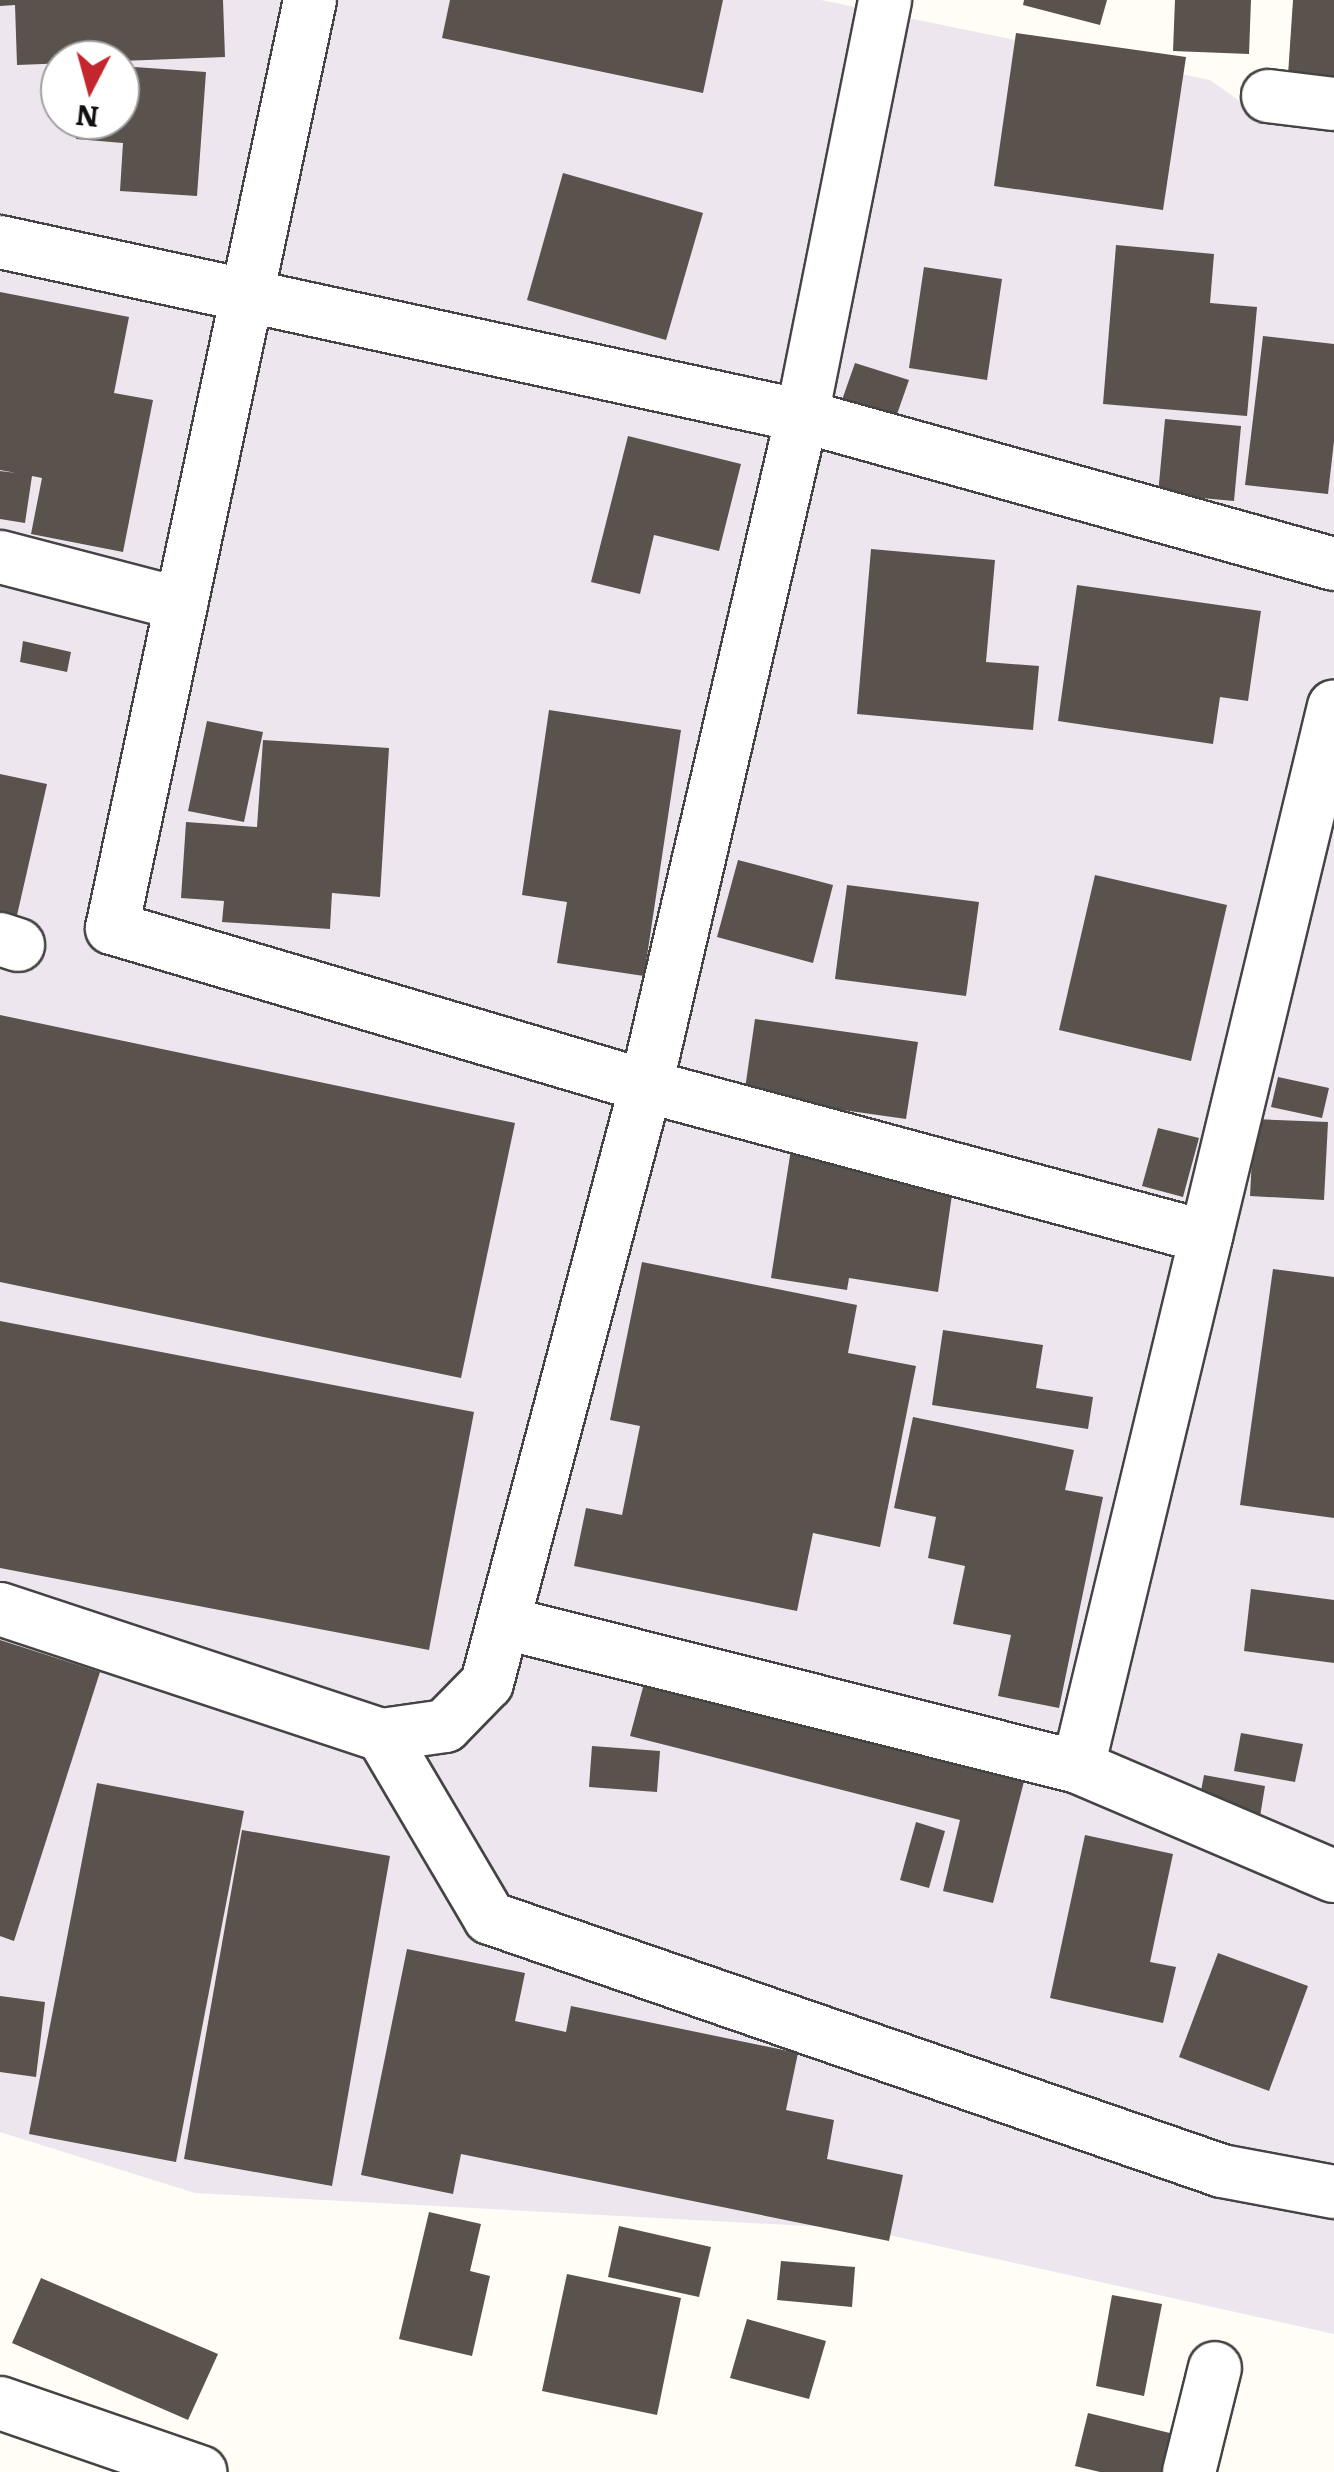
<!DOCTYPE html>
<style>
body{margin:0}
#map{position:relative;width:1334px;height:2472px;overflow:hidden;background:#fffdf5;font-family:Literata,serif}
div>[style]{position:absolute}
.industrial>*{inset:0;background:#eee6ef}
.building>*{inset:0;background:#5a524d}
.roads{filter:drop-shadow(2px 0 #444) drop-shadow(-2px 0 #444) drop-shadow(0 2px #444) drop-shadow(0 -2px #444)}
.minor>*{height:52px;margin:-26px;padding:0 26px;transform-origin:26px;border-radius:26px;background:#fff}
span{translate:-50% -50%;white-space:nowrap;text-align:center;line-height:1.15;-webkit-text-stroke:10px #fff;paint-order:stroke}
.north{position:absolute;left:40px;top:40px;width:100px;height:100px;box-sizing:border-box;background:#fff;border:2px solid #a0a0a0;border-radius:50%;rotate:186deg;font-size:28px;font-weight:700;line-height:40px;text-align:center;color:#111}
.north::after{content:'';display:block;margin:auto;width:35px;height:45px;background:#c4262e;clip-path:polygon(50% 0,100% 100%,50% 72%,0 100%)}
</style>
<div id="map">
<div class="industrial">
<i style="clip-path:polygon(evenodd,0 0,821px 0,1210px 80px,1248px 107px,1334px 120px,1334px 2334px,862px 2229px,195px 2193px,0 2132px,0 0,60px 60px,120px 60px,120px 120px,60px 120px,60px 60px)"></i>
</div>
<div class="building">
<i style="clip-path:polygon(0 0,223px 0,225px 57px,17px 65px,15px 5px,0 6px)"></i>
<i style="clip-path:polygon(450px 0,723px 0,703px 93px,442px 38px)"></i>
<i style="clip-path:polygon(1024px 0,1107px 0,1100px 25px,1023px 5px)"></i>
<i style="clip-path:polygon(1175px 0,1251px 0,1249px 54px,1173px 51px)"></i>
<i style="clip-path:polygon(1293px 0,1334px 0,1334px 78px,1288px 75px)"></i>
<i style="clip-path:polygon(1016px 33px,1186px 57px,1163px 210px,994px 186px)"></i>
<i style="clip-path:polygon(120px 66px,206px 72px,197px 196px,120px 191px,123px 143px,76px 139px,78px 120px,120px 120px)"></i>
<i style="clip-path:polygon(563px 173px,703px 213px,666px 340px,527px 300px)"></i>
<i style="clip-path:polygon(1116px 245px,1214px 254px,1210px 303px,1257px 307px,1247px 416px,1103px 404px)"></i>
<i style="clip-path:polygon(924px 267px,1002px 279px,987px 380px,909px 368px)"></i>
<i style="clip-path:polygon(0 292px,129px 317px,114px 393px,153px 400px,123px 552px,31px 534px,42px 478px,32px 476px,25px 523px,0 519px,0 471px,16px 473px,0 470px)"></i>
<i style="clip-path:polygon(1263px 336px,1334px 344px,1334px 441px,1328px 494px,1245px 485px)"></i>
<i style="clip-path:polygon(855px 363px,909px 380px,896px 417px,842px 400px)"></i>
<i style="clip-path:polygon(1165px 419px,1241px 426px,1234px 501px,1158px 494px)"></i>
<i style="clip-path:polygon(628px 436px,741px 464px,719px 551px,654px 535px,640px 594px,591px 582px)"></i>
<i style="clip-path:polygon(871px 549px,995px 560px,986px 662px,1039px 666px,1033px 730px,857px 714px)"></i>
<i style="clip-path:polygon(1077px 585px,1261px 611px,1248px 701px,1220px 697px,1213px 744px,1058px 721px)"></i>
<i style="clip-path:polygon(23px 641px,71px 652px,67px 672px,20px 662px)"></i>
<i style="clip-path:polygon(549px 710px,681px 730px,644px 976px,557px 963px,567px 902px,522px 895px)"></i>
<i style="clip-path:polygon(207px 721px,263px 732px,244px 822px,188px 811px)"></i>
<i style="clip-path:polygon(263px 740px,389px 748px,380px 897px,332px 893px,330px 929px,222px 922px,224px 901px,181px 898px,186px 822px,257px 827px)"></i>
<i style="clip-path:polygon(0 774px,47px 784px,15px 924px,0 921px)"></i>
<i style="clip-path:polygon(738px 860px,833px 885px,813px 963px,717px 937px)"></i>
<i style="clip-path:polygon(1095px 875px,1227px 905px,1191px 1061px,1059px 1030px)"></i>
<i style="clip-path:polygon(847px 885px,979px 902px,966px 996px,835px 979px)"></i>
<i style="clip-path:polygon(0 1015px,515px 1123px,461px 1378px,0 1282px)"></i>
<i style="clip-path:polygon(755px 1019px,918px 1042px,906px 1119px,744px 1096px)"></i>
<i style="clip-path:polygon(1278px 1077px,1329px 1088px,1322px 1118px,1271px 1107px)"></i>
<i style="clip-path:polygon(1254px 1119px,1328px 1122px,1324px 1200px,1250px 1196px)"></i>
<i style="clip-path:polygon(1158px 1128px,1199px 1138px,1183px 1197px,1142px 1186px)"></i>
<i style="clip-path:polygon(791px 1149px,955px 1174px,938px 1292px,849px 1278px,847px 1290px,771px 1278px)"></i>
<i style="clip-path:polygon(642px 1262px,857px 1305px,848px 1353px,916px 1366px,880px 1547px,813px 1533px,797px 1611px,574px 1566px,586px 1508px,622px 1515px,640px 1426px,610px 1420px)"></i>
<i style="clip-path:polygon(1273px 1269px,1334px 1277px,1334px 1518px,1240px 1505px)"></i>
<i style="clip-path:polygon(0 1321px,474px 1412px,429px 1650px,0 1568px)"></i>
<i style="clip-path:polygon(943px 1330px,1043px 1345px,1036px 1388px,1093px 1397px,1088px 1429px,932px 1405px)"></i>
<i style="clip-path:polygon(913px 1417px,1074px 1450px,1065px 1490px,1103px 1497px,1059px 1708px,998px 1696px,1011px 1635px,953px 1624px,965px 1566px,928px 1558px,936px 1517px,894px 1508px)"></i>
<i style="clip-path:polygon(1251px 1589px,1334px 1600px,1334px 1663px,1244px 1651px)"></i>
<i style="clip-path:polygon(0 1640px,100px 1672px,14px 1941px,0 1936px)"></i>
<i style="clip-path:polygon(650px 1661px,1030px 1758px,993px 1903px,943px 1891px,960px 1820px,630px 1736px)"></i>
<i style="clip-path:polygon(1241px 1733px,1303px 1744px,1295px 1782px,1234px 1771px)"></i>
<i style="clip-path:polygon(592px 1746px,660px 1751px,657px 1792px,589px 1787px)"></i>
<i style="clip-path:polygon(1204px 1775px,1265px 1786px,1259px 1823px,1197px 1812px)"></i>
<i style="clip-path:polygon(97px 1783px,244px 1811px,176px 2162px,29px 2134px)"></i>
<i style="clip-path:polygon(916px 1822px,945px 1831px,929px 1888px,900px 1880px)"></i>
<i style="clip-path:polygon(242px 1830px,390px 1856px,332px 2186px,184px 2159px)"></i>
<i style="clip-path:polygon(1085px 1835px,1173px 1854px,1150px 1962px,1176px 1967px,1163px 2023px,1050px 1998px)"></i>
<i style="clip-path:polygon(407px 1949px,525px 1973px,515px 2021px,566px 2032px,571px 2006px,798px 2053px,786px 2110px,834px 2120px,827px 2159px,903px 2175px,889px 2241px,461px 2154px,453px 2194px,361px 2175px)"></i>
<i style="clip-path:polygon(1218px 1953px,1308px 1986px,1269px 2091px,1179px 2057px)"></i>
<i style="clip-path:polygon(0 1996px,45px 2002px,36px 2077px,0 2072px)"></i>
<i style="clip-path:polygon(429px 2212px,481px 2224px,470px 2271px,490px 2276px,472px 2356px,399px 2339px)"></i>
<i style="clip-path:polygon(619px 2226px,711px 2247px,699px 2297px,608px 2277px)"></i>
<i style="clip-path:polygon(781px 2261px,855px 2267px,852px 2307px,777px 2300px)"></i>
<i style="clip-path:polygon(567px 2274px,681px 2298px,657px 2415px,542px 2391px)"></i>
<i style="clip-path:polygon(41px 2278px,218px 2354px,188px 2420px,12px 2343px)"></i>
<i style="clip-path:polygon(1112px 2295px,1162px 2304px,1144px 2396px,1096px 2386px)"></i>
<i style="clip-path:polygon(747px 2319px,826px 2341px,809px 2399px,730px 2378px)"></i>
<i style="clip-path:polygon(1088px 2413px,1178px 2435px,1169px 2472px,1100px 2472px,1075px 2466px)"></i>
</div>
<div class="roads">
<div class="minor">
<i style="left:310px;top:0;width:949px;rotate:102.04deg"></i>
<i style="left:112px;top:928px;width:557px;rotate:16.48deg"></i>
<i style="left:646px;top:1086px;width:688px;rotate:-76.89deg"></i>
<i style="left:802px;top:416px;width:424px;rotate:-78.7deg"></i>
<i style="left:1268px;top:96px;width:66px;rotate:6.9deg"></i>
<i style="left:0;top:242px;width:821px;rotate:12.24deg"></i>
<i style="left:802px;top:416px;width:552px;rotate:15.55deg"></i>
<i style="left:0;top:557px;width:187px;rotate:14.6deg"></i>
<i style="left:0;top:939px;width:19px;rotate:18deg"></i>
<i style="left:0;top:1609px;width:402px;rotate:18.3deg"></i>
<i style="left:382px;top:1735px;width:64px;rotate:-8.1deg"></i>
<i style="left:445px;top:1726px;width:60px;rotate:-45.7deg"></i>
<i style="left:487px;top:1683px;width:618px;rotate:-75.09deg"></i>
<i style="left:646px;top:1086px;width:580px;rotate:15.09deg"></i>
<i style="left:505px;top:1623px;width:591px;rotate:14.11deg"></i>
<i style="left:1078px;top:1767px;width:278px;rotate:23.1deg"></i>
<i style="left:382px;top:1735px;width:212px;rotate:59.5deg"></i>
<i style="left:490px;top:1918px;width:774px;rotate:19.07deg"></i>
<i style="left:1222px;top:2171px;width:114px;rotate:10.6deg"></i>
<i style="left:1078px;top:1767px;width:1091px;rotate:-76.43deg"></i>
<i style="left:0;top:2403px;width:212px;rotate:19deg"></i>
<i style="left:1189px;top:2472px;width:107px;rotate:-76deg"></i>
</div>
</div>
<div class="north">N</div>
</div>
